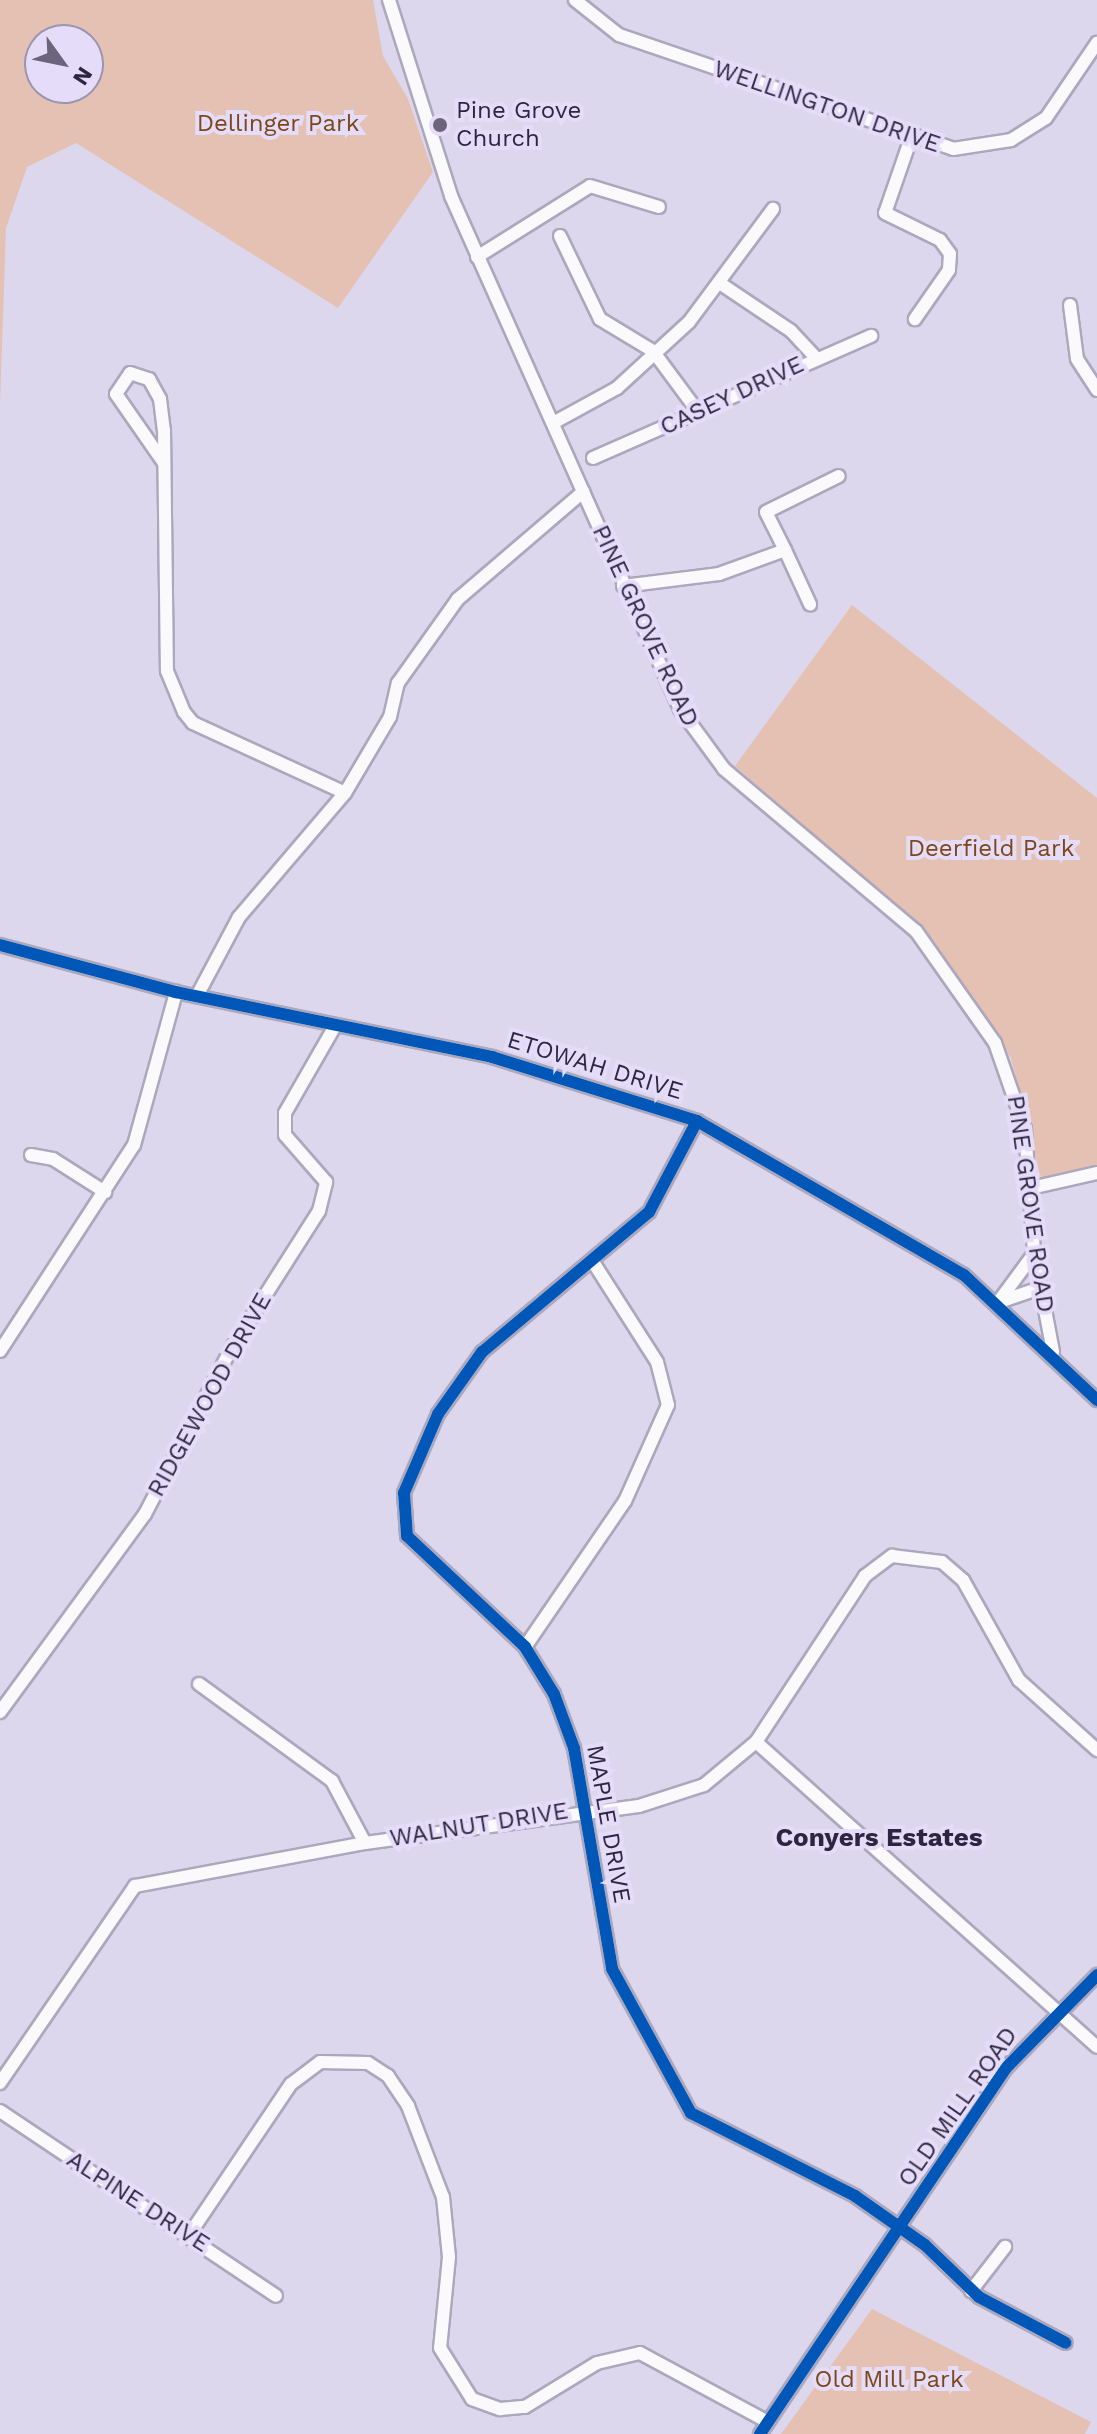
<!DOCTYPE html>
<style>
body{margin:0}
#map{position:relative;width:1097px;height:2434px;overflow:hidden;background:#dcd7ed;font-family:"Work Sans",sans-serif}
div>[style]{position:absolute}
.green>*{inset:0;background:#e4c1b3}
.roads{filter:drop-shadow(2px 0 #ada7bd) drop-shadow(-2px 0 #ada7bd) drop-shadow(0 2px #ada7bd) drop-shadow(0 -2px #ada7bd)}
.minor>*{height:12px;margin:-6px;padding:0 6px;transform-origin:6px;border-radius:6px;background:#faf9fc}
.cycleway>*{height:12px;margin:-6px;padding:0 6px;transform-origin:6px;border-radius:6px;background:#0057b8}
.dots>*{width:22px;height:22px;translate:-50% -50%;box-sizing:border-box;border:4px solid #e4dcf9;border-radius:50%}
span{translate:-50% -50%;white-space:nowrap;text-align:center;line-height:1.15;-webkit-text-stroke:8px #e4dcf9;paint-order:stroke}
.street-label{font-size:24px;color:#2e2641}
.poi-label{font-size:24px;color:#2e2641}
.left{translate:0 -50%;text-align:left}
.park-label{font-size:24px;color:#7e4717}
.neighbourhood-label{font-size:26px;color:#2e2641;font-weight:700}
.north{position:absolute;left:24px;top:24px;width:80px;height:80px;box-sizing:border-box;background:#e4dcf9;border:2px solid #9b93af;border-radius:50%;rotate:123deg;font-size:22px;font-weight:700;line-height:32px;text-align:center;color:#2e2641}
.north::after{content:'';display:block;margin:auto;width:28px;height:36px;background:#6b647d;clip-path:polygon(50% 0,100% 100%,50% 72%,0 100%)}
</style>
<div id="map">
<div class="green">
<i style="clip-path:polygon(evenodd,0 0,373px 0,383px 56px,408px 99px,433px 172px,338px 308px,76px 143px,27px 167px,6px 228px,0 405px,0 0,40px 40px,88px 40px,88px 88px,40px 88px,40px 40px)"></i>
<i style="clip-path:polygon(852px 605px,1097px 798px,1097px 1166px,1083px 1172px,1041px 1179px,1011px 1058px,931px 937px,735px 766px)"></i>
<i style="clip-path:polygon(872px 2309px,1091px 2422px,1085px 2434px,781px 2434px)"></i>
</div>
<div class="roads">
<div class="minor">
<i style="left:389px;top:0;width:206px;rotate:72.4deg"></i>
<i style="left:451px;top:196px;width:562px;rotate:65.94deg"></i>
<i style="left:680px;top:709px;width:74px;rotate:53.7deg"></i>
<i style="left:724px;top:769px;width:251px;rotate:40.2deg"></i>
<i style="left:916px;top:931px;width:137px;rotate:54.8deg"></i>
<i style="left:995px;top:1043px;width:91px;rotate:70.8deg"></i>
<i style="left:1025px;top:1129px;width:123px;rotate:85.8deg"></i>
<i style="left:1034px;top:1252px;width:102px;rotate:79.2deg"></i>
<i style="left:575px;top:0;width:56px;rotate:38.5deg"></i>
<i style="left:619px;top:35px;width:353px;rotate:18.8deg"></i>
<i style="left:953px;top:149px;width:59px;rotate:-8.8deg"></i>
<i style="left:1011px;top:140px;width:41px;rotate:-32.2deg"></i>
<i style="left:1046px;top:118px;width:91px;rotate:-55.8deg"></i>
<i style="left:911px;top:138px;width:79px;rotate:109.1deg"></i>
<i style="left:885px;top:213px;width:61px;rotate:26.1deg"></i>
<i style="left:940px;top:240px;width:17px;rotate:54deg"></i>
<i style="left:950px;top:254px;width:16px;rotate:94deg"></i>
<i style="left:949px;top:270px;width:60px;rotate:124.8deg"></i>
<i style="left:560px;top:236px;width:92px;rotate:64.3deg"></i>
<i style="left:600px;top:319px;width:62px;rotate:31.1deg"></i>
<i style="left:653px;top:351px;width:77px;rotate:53.4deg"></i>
<i style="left:477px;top:257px;width:133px;rotate:-32.1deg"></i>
<i style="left:590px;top:186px;width:72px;rotate:16.9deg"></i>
<i style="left:721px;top:284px;width:84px;rotate:33.9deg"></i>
<i style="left:791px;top:331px;width:37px;rotate:47deg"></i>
<i style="left:1070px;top:305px;width:54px;rotate:82.6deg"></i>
<i style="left:1077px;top:359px;width:37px;rotate:57deg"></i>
<i style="left:553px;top:423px;width:73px;rotate:-28.7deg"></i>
<i style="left:617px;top:388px;width:98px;rotate:-42.5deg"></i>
<i style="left:689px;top:322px;width:141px;rotate:-53.4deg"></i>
<i style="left:593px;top:458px;width:304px;rotate:-23.7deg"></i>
<i style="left:164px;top:463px;width:84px;rotate:-124.8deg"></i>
<i style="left:116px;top:394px;width:25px;rotate:-56deg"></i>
<i style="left:130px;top:373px;width:20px;rotate:18deg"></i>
<i style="left:149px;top:379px;width:23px;rotate:61deg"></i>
<i style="left:160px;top:399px;width:31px;rotate:83deg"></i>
<i style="left:164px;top:430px;width:241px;rotate:89.3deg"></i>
<i style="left:167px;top:671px;width:44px;rotate:67.5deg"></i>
<i style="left:184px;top:712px;width:14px;rotate:51deg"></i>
<i style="left:193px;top:723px;width:167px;rotate:24.7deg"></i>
<i style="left:785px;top:550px;width:42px;rotate:-116.6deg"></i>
<i style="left:766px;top:512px;width:81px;rotate:-26.3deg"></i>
<i style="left:623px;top:586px;width:97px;rotate:-7.1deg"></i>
<i style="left:719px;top:574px;width:70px;rotate:-20deg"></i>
<i style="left:785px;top:550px;width:60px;rotate:65.2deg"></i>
<i style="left:0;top:945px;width:182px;rotate:15deg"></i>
<i style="left:176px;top:992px;width:323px;rotate:11.6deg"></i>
<i style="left:492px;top:1057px;width:215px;rotate:17.3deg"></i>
<i style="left:697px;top:1121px;width:308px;rotate:30deg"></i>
<i style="left:964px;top:1275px;width:183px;rotate:43.2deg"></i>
<i style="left:197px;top:996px;width:89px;rotate:-62deg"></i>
<i style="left:239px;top:917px;width:163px;rotate:-49.5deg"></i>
<i style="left:345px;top:793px;width:88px;rotate:-59.4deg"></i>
<i style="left:390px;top:717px;width:35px;rotate:-77deg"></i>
<i style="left:398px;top:683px;width:103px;rotate:-54.5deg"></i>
<i style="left:458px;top:599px;width:165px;rotate:-40.6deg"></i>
<i style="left:697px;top:1121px;width:103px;rotate:117.8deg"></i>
<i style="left:649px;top:1212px;width:218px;rotate:140deg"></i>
<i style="left:482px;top:1352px;width:76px;rotate:125.4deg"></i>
<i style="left:438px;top:1414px;width:86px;rotate:113.3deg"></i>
<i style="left:404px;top:1493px;width:43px;rotate:86deg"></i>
<i style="left:407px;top:1536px;width:162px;rotate:43.2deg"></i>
<i style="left:525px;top:1647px;width:55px;rotate:58.3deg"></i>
<i style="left:554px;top:1694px;width:58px;rotate:69.7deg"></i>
<i style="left:574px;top:1748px;width:224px;rotate:80.2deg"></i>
<i style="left:612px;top:1969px;width:164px;rotate:61.3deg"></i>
<i style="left:691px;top:2113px;width:184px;rotate:26.8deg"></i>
<i style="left:855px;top:2196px;width:85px;rotate:35deg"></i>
<i style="left:925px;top:2245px;width:75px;rotate:43.9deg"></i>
<i style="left:979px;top:2297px;width:98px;rotate:27.9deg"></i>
<i style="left:31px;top:1155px;width:22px;rotate:10deg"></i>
<i style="left:53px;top:1159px;width:62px;rotate:32.4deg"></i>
<i style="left:1031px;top:1188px;width:68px;rotate:-12.8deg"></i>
<i style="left:999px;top:1301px;width:57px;rotate:-53.5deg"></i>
<i style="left:1002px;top:1301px;width:40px;rotate:-18.9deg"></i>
<i style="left:0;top:1351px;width:246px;rotate:-57deg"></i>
<i style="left:134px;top:1145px;width:159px;rotate:-74.6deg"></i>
<i style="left:525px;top:1647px;width:177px;rotate:-55.6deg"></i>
<i style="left:625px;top:1501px;width:105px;rotate:-65.9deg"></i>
<i style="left:668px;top:1405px;width:44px;rotate:-104.3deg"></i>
<i style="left:657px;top:1362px;width:119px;rotate:-122.6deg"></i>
<i style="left:199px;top:1684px;width:165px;rotate:36.1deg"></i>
<i style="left:332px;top:1781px;width:70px;rotate:62deg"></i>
<i style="left:0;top:1712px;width:245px;rotate:-53.8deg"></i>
<i style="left:145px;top:1514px;width:186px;rotate:-62.5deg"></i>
<i style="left:231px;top:1349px;width:164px;rotate:-57.5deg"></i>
<i style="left:319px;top:1211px;width:30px;rotate:-76deg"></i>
<i style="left:326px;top:1182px;width:62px;rotate:-131.1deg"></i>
<i style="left:285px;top:1135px;width:22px;rotate:-90deg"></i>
<i style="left:285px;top:1113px;width:100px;rotate:-60.1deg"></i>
<i style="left:756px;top:1742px;width:457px;rotate:41.8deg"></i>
<i style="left:0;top:2083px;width:239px;rotate:-55.6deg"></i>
<i style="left:135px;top:1886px;width:234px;rotate:-10.6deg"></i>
<i style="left:365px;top:1843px;width:276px;rotate:-7.7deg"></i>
<i style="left:639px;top:1806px;width:68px;rotate:-17.9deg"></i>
<i style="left:704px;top:1785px;width:67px;rotate:-39.6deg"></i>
<i style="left:756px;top:1742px;width:199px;rotate:-56.7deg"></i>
<i style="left:865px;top:1576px;width:34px;rotate:-37deg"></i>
<i style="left:892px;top:1556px;width:50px;rotate:6.8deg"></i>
<i style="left:942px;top:1562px;width:28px;rotate:41deg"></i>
<i style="left:963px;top:1580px;width:115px;rotate:60.8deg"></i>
<i style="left:1019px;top:1680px;width:105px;rotate:41.9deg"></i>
<i style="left:0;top:2111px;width:332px;rotate:33.8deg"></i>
<i style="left:189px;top:2235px;width:182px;rotate:-56deg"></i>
<i style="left:291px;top:2084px;width:36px;rotate:-37deg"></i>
<i style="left:320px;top:2062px;width:48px;rotate:1.2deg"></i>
<i style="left:368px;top:2063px;width:24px;rotate:33deg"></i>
<i style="left:388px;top:2076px;width:36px;rotate:56deg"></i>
<i style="left:408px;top:2106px;width:97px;rotate:69deg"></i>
<i style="left:443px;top:2197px;width:60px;rotate:84.3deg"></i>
<i style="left:449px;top:2257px;width:91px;rotate:95.6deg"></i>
<i style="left:440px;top:2348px;width:60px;rotate:57.9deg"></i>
<i style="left:472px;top:2399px;width:30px;rotate:20deg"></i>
<i style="left:500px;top:2409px;width:25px;rotate:-5deg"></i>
<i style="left:525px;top:2407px;width:84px;rotate:-31.4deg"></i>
<i style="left:597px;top:2363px;width:44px;rotate:-13.1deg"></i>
<i style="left:640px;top:2353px;width:145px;rotate:28.3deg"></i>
<i style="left:971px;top:2291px;width:56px;rotate:-52.3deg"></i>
<i style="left:760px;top:2434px;width:440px;rotate:-56.1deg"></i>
<i style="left:1005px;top:2069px;width:132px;rotate:-45.6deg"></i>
</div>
</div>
<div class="cycleway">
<i style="left:0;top:945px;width:182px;rotate:15deg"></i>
<i style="left:176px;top:992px;width:323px;rotate:11.6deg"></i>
<i style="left:492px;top:1057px;width:215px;rotate:17.3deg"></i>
<i style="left:697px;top:1121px;width:308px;rotate:30deg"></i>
<i style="left:964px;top:1275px;width:183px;rotate:43.2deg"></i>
<i style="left:697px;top:1121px;width:103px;rotate:117.8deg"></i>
<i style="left:649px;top:1212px;width:218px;rotate:140deg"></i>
<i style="left:482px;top:1352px;width:76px;rotate:125.4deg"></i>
<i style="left:438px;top:1414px;width:86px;rotate:113.3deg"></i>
<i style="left:404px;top:1493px;width:43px;rotate:86deg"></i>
<i style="left:407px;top:1536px;width:162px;rotate:43.2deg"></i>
<i style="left:525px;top:1647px;width:55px;rotate:58.3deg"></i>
<i style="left:554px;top:1694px;width:58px;rotate:69.7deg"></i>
<i style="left:574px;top:1748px;width:224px;rotate:80.2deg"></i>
<i style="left:612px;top:1969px;width:164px;rotate:61.3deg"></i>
<i style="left:691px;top:2113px;width:184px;rotate:26.8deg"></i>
<i style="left:855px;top:2196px;width:85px;rotate:35deg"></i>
<i style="left:925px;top:2245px;width:75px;rotate:43.9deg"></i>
<i style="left:979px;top:2297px;width:98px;rotate:27.9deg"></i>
<i style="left:760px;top:2434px;width:440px;rotate:-56.1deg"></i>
<i style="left:1005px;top:2069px;width:132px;rotate:-45.6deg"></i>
</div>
<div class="dots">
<i style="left:440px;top:125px;background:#6b647d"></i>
</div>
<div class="street-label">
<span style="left:827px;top:107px;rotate:19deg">WELLINGTON DRIVE</span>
<span style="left:732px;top:396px;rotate:-25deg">CASEY DRIVE</span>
<span style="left:645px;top:626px;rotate:65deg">PINE GROVE ROAD</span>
<span style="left:595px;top:1066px;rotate:17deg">ETOWAH DRIVE</span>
<span style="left:1030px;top:1204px;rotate:82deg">PINE GROVE ROAD</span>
<span style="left:210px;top:1395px;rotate:-61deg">RIDGEWOOD DRIVE</span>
<span style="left:608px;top:1824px;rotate:80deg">MAPLE DRIVE</span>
<span style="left:479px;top:1825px;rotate:-9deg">WALNUT DRIVE</span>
<span style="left:958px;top:2107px;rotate:-55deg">OLD MILL ROAD</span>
<span style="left:138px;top:2202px;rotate:33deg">ALPINE DRIVE</span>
</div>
<div class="poi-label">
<span class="left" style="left:456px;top:125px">Pine Grove<br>Church</span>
</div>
<div class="park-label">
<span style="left:278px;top:124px">Dellinger Park</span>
<span style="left:991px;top:849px">Deerfield Park</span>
<span style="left:889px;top:2380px">Old Mill Park</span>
</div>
<div class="neighbourhood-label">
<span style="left:879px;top:1838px">Conyers Estates</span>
</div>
<div class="north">N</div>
</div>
